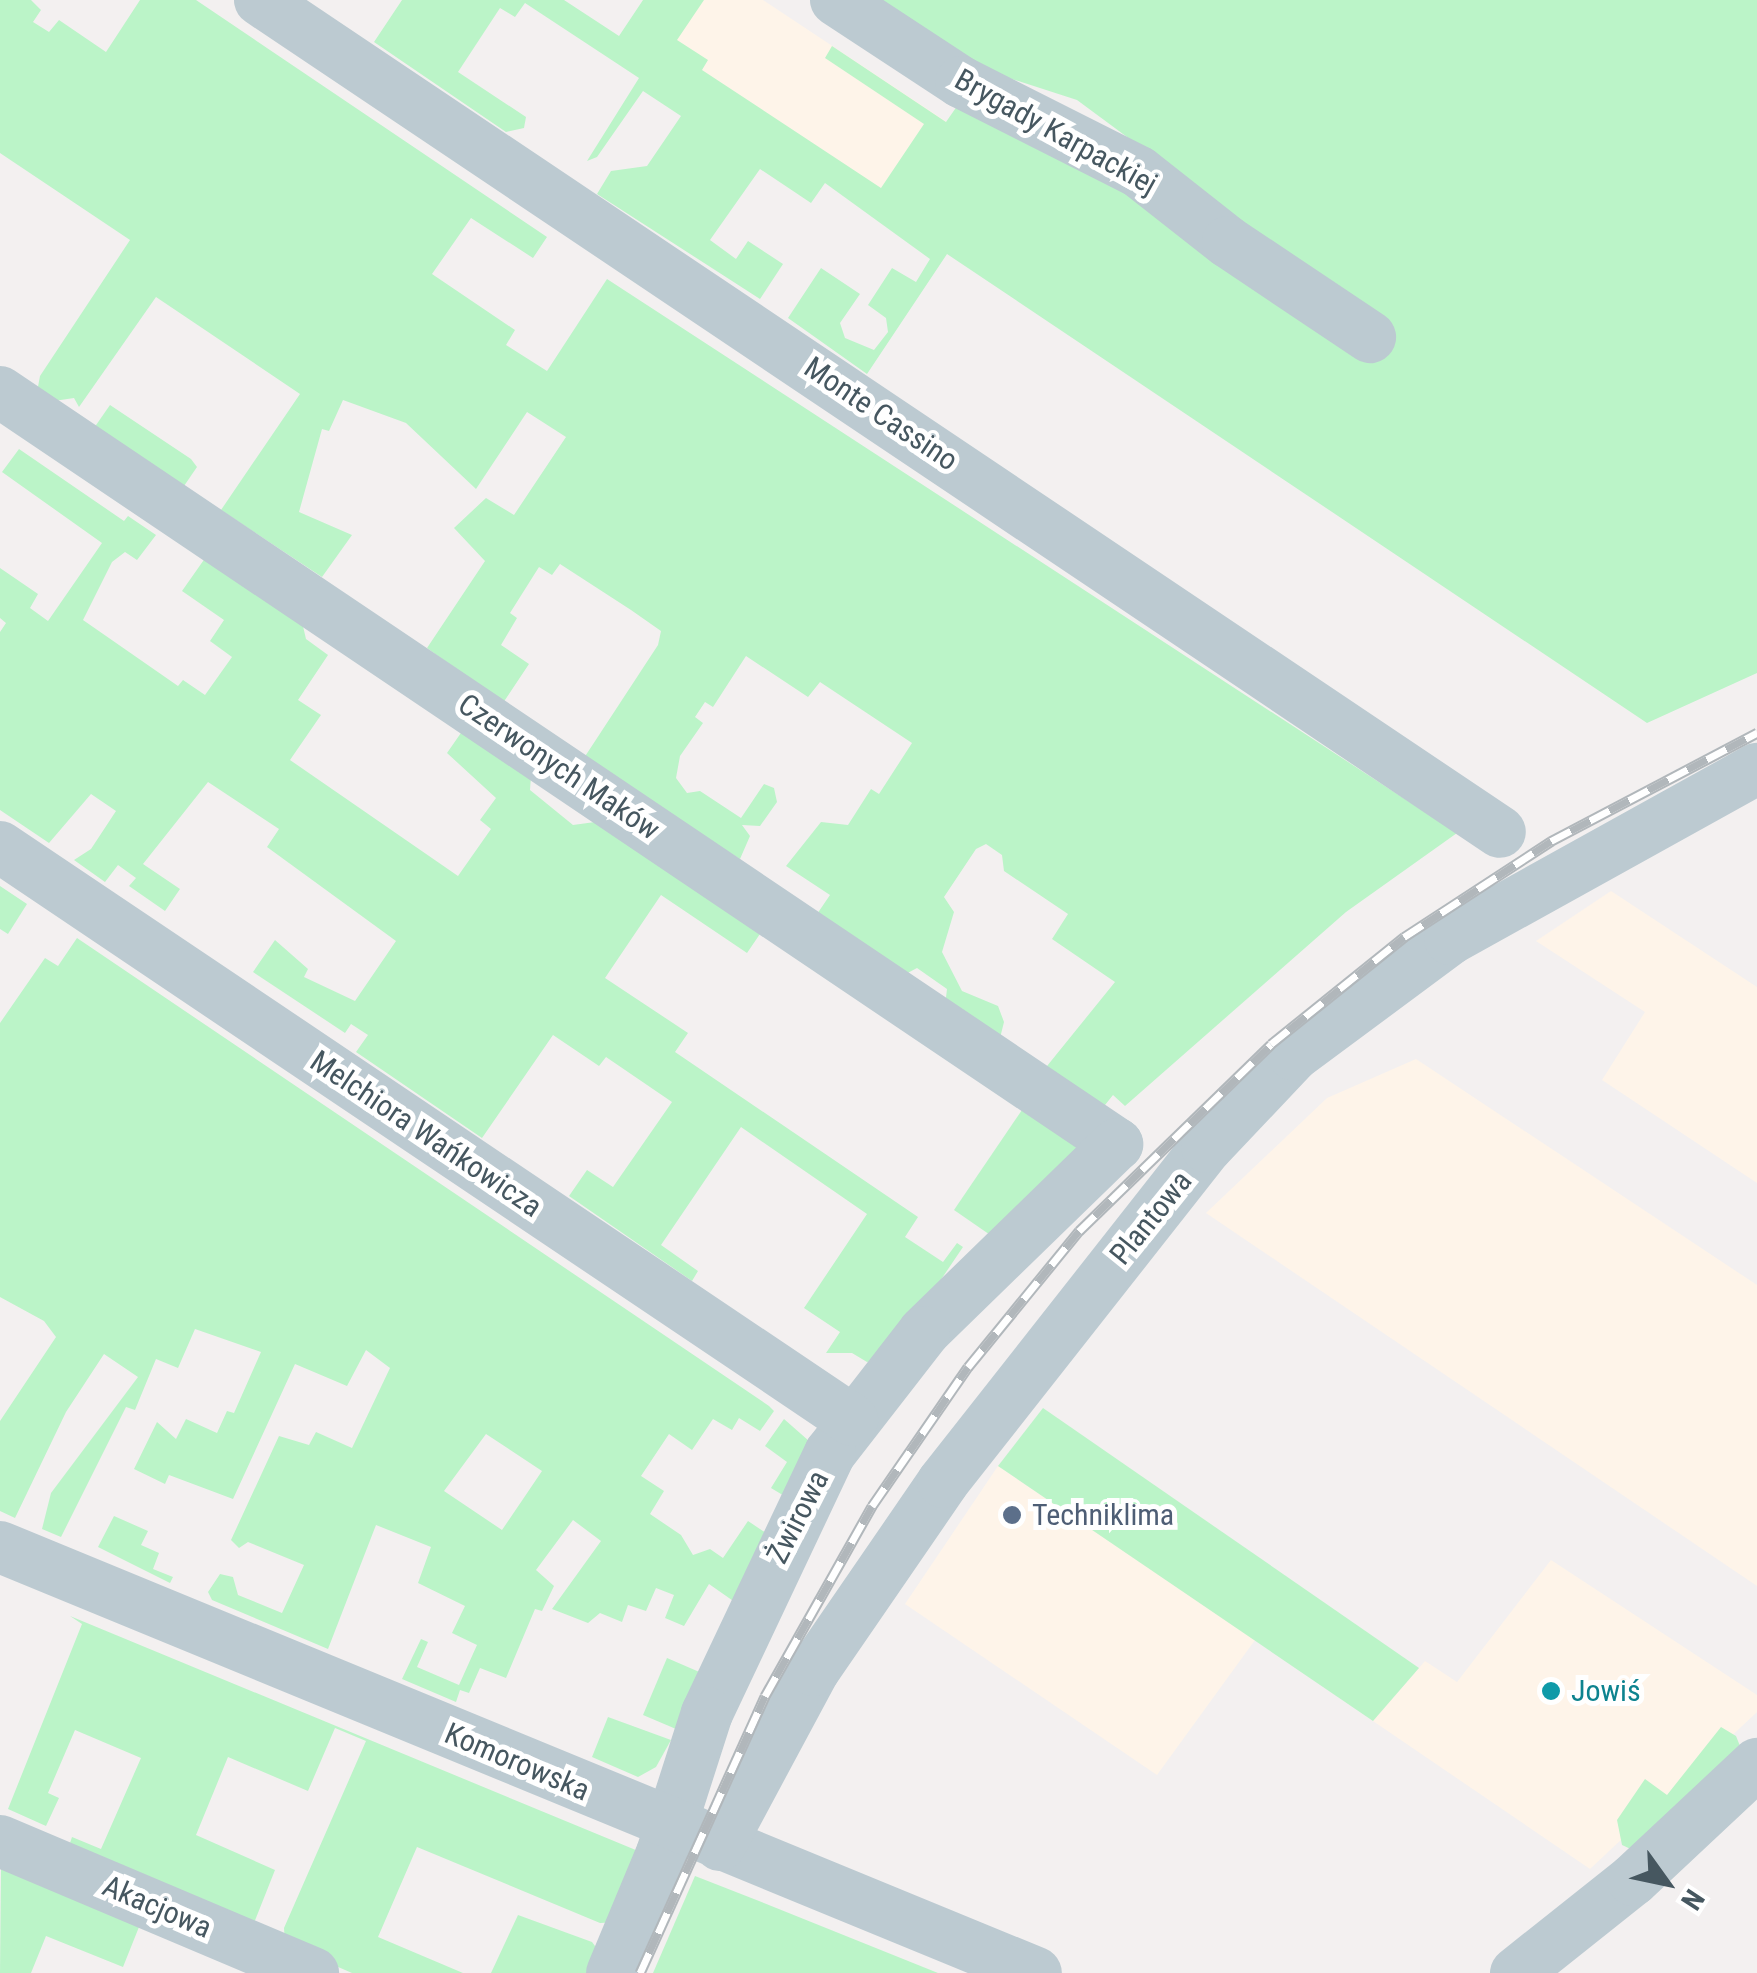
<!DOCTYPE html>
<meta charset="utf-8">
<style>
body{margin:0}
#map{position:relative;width:1757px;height:1973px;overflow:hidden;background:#f3f0f0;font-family:"Roboto Condensed",sans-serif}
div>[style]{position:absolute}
.commercial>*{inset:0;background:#fef4e9}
.green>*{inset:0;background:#bbf4c8}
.minor>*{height:52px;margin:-26px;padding:0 26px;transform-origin:26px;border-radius:26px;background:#bccad1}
.rail>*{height:11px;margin-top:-5.5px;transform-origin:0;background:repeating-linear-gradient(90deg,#fff 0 22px,#b1b7bb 0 44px);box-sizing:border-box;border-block:2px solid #b1b7bb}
.dots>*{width:28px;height:28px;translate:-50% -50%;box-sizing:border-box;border:5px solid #fff;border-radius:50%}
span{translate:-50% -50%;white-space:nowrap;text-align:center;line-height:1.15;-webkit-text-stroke:10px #fff;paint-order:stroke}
.street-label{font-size:30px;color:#465760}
.service-label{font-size:30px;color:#4e5e75}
.left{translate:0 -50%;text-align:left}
.culture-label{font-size:30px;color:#0d838f}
.north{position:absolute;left:1617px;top:1833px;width:100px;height:100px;-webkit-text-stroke:8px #fff;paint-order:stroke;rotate:123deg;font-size:28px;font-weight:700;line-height:40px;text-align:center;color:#465760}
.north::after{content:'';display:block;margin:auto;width:35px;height:45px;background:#465760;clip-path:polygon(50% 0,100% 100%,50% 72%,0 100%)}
</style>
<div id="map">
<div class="commercial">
<i style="clip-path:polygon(693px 0,763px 0,947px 122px,891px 216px,659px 65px)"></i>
<i style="clip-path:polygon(1611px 891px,1757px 987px,1757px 1183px,1602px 1080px,1645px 1012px,1536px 941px)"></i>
<i style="clip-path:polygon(1416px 1059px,1757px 1285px,1757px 1586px,1206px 1213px,1327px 1098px)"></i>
<i style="clip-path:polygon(998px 1466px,1255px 1640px,1157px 1775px,905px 1604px)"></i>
<i style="clip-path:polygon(1551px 1560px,1757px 1695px,1757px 1712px,1590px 1869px,1373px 1721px,1425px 1661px,1457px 1682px)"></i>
</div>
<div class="green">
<i style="clip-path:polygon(0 0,31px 0,41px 10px,33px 22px,49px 32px,59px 20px,106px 52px,140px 0,196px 0,547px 237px,533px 258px,471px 218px,432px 274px,515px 330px,506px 345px,547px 371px,607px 279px,1457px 833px,1346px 912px,1125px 1106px,1113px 1095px,1101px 1110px,1043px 1071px,1115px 982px,1052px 939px,1068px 914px,1004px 871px,1002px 855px,986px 844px,976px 849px,944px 897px,954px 912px,942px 952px,962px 991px,998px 1006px,1004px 1022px,999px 1042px,945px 1006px,947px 989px,917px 968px,902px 976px,815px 917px,830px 895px,786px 866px,821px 822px,848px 825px,871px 789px,879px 794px,912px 743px,820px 682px,808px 697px,746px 656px,713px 707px,705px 702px,695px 717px,703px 723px,680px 756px,676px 778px,687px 793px,700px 791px,741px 818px,764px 784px,774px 788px,777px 802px,760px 826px,742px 825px,750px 836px,740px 859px,582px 761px,658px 645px,661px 631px,631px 610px,560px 564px,552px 575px,539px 567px,510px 613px,517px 618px,501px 645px,529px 664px,503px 703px,427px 648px,485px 561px,454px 528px,486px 498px,514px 515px,566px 437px,527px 412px,476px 489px,406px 423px,343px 400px,329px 431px,322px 429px,299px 512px,352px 535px,322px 577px,221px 510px,300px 394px,156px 297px,79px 407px,74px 398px,54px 401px,37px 392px,40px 376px,130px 240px,0 153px)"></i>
<i style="clip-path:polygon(402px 0,564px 0,619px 36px,643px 0,704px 0,677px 40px,708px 60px,702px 70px,881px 188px,924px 124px,825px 58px,832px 46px,946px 122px,962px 99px,1192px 185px,1077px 100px,981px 69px,879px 0,1757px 0,1757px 673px,1647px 723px,947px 254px,867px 374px,788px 318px,821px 268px,860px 294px,840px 323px,845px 338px,874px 350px,888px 332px,886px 318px,868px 305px,892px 268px,916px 282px,930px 259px,825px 183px,811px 203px,760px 169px,710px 240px,736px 259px,748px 241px,783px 264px,760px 299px,597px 194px,611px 171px,647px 166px,681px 116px,643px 91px,597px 157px,587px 161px,639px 78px,525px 3px,515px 17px,500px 8px,458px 72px,526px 117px,524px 128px,506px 132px,374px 42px)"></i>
<i style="clip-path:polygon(110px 405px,191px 459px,197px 467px,184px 486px,94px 428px)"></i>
<i style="clip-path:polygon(19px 449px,124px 521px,128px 516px,156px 535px,137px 560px,125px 552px,112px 562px,83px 620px,178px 686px,183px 680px,205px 695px,232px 657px,210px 641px,224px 620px,182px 591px,208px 554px,302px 622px,306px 639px,328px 655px,298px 700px,321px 715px,290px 760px,458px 876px,491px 829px,480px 820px,496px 798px,447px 753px,463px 730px,531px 776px,530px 790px,573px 825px,595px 822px,762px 931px,747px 953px,661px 895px,605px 978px,688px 1033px,675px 1052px,918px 1217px,905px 1237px,943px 1262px,957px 1243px,963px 1247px,888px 1358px,867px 1362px,852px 1353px,826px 1353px,840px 1332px,804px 1308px,867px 1214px,741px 1127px,661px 1245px,698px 1271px,692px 1281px,569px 1196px,587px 1170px,613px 1187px,672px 1102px,606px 1057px,599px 1066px,553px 1035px,482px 1138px,356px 1052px,368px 1035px,351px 1024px,345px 1033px,253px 972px,275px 940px,308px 969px,304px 977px,355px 1001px,396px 941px,267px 847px,279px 829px,208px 782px,143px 864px,180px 889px,165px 911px,129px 886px,136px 878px,118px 865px,105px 882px,74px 860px,91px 849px,116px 811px,91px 794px,49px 843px,0 810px,0 632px,6px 623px,0 618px,0 568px,38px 594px,30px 608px,48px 621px,102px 543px,2px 472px)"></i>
<i style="clip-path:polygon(0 886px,27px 904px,8px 934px,0 929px)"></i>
<i style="clip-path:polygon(evenodd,77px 938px,769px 1406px,774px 1411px,760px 1431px,739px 1418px,732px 1430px,713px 1419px,692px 1450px,669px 1434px,641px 1476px,664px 1491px,650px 1514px,681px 1535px,693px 1555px,710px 1549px,723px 1558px,748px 1521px,772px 1537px,739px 1605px,709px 1584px,684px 1626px,665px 1618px,674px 1595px,656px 1588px,646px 1611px,628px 1605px,622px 1622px,600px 1613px,588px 1623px,552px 1609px,601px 1541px,573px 1520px,536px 1570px,554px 1586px,542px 1611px,535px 1609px,506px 1678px,480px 1668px,469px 1693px,460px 1690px,456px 1702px,402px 1679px,421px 1639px,428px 1642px,417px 1667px,459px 1685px,477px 1645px,452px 1633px,465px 1606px,418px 1583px,431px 1547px,376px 1525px,328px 1649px,212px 1600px,208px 1592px,220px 1574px,233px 1577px,238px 1595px,282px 1613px,304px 1565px,248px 1542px,239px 1548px,231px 1540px,279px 1436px,309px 1445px,316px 1432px,352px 1448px,390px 1368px,366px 1350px,347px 1386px,295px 1364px,233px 1499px,169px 1475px,165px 1484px,134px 1469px,157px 1422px,176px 1439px,186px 1419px,217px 1433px,227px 1411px,234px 1413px,261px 1352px,195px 1329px,178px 1368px,156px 1359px,135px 1410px,126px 1407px,61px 1537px,42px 1529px,51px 1493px,138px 1377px,104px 1354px,66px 1412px,15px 1518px,0 1511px,0 1421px,56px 1337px,44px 1321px,0 1297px,0 1023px,45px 958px,58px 966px,77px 938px,486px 1434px,542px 1471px,502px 1530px,444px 1491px,486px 1434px)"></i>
<i style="clip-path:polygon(1024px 1107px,1085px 1149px,996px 1239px,954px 1210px)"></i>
<i style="clip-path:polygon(1043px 1408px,1419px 1668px,1373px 1721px,998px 1466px)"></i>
<i style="clip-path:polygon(784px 1419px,809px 1441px,791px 1500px,771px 1488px,787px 1462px,765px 1446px)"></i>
<i style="clip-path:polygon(114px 1516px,148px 1531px,141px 1545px,159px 1553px,153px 1569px,173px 1577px,170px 1583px,98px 1547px)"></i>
<i style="clip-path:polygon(70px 1616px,643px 1853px,619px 1922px,600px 1923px,417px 1847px,378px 1937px,463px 1973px,352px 1973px,285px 1944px,284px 1928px,366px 1741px,335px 1728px,308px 1791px,228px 1757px,196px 1835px,275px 1870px,254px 1923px,69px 1846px,72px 1837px,101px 1849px,141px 1758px,75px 1730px,48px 1793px,59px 1798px,46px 1826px,8px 1809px,82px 1624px)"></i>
<i style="clip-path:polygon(667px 1658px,704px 1674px,676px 1729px,643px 1715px)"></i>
<i style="clip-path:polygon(608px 1717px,671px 1740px,656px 1767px,638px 1777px,592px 1757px)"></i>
<i style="clip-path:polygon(1721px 1727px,1736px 1736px,1742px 1751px,1637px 1852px,1622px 1845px,1617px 1820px,1645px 1779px,1667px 1795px)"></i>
<i style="clip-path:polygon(1px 1868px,139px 1927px,123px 1967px,46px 1936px,31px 1973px,0 1973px)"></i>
<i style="clip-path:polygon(695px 1876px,759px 1901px,938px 1973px,653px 1973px)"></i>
<i style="clip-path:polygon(518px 1915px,592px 1942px,604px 1958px,598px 1973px,491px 1973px)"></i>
</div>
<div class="minor">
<i style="left:260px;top:0;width:1493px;rotate:33.86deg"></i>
<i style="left:836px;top:0;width:149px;rotate:33.3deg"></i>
<i style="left:961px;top:82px;width:199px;rotate:26.8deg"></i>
<i style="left:1139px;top:172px;width:113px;rotate:38.2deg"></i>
<i style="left:1228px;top:242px;width:171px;rotate:33.8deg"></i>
<i style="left:0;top:392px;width:1347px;rotate:33.95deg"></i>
<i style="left:1117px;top:1144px;width:269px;rotate:135.8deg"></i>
<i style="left:924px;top:1332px;width:153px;rotate:127.8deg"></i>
<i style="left:830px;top:1453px;width:288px;rotate:115.3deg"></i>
<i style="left:707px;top:1713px;width:147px;rotate:107.8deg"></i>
<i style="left:662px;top:1853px;width:130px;rotate:112.6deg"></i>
<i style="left:0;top:847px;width:1027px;rotate:33.92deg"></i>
<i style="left:0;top:1547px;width:1120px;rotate:22.35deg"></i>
<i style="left:0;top:1841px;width:340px;rotate:22.9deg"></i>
<i style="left:720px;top:1845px;width:199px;rotate:-61.8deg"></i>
<i style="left:814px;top:1670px;width:228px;rotate:-55.5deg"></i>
<i style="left:943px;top:1482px;width:427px;rotate:-51.8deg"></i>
<i style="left:1207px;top:1147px;width:127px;rotate:-46.6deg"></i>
<i style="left:1294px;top:1055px;width:194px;rotate:-36.6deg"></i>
<i style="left:1450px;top:939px;width:351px;rotate:-29deg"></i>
<i style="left:1516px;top:1973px;width:149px;rotate:-38.5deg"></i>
<i style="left:1633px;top:1880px;width:170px;rotate:-43.1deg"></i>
</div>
<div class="rail">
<i style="left:640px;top:1973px;width:304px;rotate:-65.7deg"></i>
<i style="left:765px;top:1696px;width:218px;rotate:-60.6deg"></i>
<i style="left:872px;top:1506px;width:169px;rotate:-55.4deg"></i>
<i style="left:968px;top:1367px;width:176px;rotate:-50.8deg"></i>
<i style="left:1079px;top:1231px;width:268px;rotate:-44.2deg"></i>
<i style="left:1271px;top:1044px;width:171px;rotate:-38.8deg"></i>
<i style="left:1404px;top:937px;width:176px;rotate:-33.1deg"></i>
<i style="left:1551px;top:841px;width:233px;rotate:-27.7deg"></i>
</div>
<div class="dots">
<i style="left:1012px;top:1515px;background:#5c6f8a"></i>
<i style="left:1551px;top:1691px;background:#0f9aa8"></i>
</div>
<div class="street-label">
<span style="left:1056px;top:132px;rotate:29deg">Brygady Karpackiej</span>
<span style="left:881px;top:414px;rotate:34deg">Monte Cassino</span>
<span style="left:559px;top:767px;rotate:34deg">Czerwonych Maków</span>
<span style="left:426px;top:1134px;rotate:34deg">Melchiora Wańkowicza</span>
<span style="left:1151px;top:1218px;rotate:-51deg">Plantowa</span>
<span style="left:798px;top:1517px;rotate:-63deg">Żwirowa</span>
<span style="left:517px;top:1762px;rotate:23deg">Komorowska</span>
<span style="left:157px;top:1907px;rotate:23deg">Akacjowa</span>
</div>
<div class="service-label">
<span class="left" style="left:1032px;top:1515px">Techniklima</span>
</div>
<div class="culture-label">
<span class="left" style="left:1571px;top:1691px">Jowiś</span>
</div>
<div class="north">N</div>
</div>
